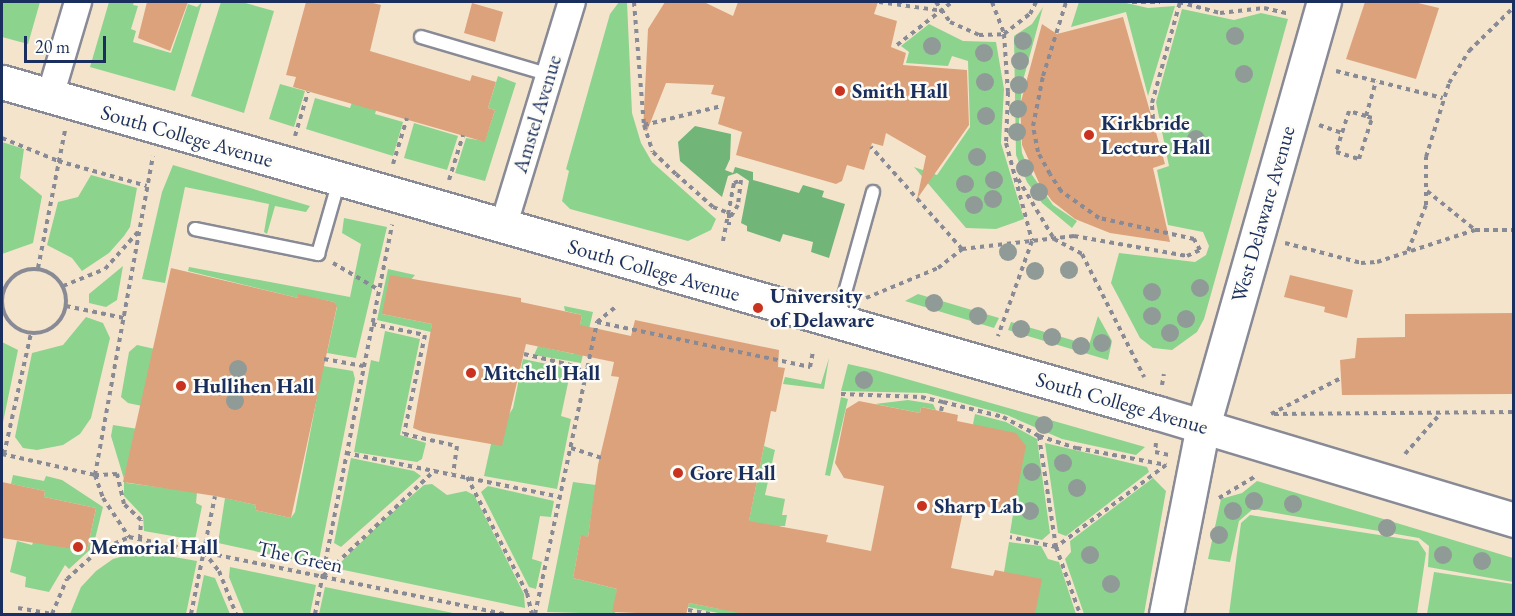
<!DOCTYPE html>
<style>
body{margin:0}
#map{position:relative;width:1515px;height:616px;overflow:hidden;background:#f5e4cc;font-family:"EB Garamond",serif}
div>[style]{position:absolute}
.green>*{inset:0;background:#8cd38e}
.forest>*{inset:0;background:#71b579}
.building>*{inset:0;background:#dca27c}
.path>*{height:4px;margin-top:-2px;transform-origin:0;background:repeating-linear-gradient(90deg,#888a95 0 4.5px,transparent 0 9px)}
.path>.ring{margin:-2px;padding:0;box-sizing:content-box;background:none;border:4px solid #888a95;border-radius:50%}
.roads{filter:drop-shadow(2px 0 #888a95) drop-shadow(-2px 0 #888a95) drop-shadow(0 2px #888a95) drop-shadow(0 -2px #888a95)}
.lane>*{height:12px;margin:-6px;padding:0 6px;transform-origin:6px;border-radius:6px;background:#fff}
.street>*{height:26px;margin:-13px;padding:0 13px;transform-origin:13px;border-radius:13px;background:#fff}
.primary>*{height:33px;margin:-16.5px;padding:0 16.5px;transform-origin:16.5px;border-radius:16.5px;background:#fff}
.path-bridge>*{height:4px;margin-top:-2px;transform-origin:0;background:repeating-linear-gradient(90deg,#888a95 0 4.5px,transparent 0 9px)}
.trees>*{width:18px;height:18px;margin:-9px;border-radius:50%;background:#909b97}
.dots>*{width:16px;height:16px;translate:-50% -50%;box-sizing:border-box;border:3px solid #fdfcf7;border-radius:50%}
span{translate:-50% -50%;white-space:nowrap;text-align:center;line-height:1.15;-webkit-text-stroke:5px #fdfcf7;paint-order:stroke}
.poi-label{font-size:21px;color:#1b2f5e;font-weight:700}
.left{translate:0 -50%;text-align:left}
.street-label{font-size:21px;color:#1b2f5e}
.frame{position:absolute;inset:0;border:3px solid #1b2f5e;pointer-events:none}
.scale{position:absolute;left:24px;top:36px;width:82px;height:27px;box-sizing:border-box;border:3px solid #1b2f5e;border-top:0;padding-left:8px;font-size:18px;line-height:21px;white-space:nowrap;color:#1b2f5e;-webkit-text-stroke:4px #fdfcf7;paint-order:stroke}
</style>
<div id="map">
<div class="green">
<i style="clip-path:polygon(2px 2px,40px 2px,28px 44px,2px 37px)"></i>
<i style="clip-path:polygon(109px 2px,134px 2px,133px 5px,138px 6px,131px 29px,136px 31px,133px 42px,171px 53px,188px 4px,197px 7px,202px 2px,175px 91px,90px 67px)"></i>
<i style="clip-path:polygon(221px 2px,242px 2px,274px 11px,244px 113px,191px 96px)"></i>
<i style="clip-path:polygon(619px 2px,627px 2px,632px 113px,641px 143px,652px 162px,716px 219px,711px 230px,688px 241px,570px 209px,562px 201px,569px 171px,566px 169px,610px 14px)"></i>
<i style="clip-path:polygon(1079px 2px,1122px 2px,1148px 8px,1175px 6px,1148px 96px,1126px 12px,1071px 27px)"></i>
<i style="clip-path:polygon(1043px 7px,1022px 84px,1019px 122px,1022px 153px,1030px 172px,1053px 205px,1077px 221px,1072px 228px,1042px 203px,1027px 182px,1016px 155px,1014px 36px,1032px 24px)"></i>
<i style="clip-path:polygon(1182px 9px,1234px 20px,1261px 13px,1288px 19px,1204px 319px,1197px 332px,1172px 350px,1153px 348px,1140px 338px,1111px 283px,1119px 253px,1195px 262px,1206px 255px,1209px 246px,1203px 232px,1168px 225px,1157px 170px,1169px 166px,1156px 102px)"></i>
<i style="clip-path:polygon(929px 24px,963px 41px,996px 42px,1004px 89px,1001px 143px,1024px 219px,996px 229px,966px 228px,914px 167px,937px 175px,970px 127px,968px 61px,952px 56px,948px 66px,906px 63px,909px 52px,901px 46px)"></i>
<i style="clip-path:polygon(498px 76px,516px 83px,485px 181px,455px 173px,466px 138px,485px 141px,495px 110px,488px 108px)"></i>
<i style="clip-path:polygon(280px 84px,305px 91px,294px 127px,269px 119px)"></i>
<i style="clip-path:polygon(357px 88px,381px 94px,375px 114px,403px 122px,393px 156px,306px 129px,315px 98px,350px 108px)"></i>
<i style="clip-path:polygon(414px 123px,458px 136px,447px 170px,404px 158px)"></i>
<i style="clip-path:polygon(2px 142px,24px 149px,20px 178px,42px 196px,33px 243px,2px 254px)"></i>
<i style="clip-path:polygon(173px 165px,310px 206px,306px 212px,275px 206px,267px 234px,264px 232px,269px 204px,185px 187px,165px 283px,142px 279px,162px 192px)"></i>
<i style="clip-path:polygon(91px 175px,137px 188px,130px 227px,124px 236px,109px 253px,82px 271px,72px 258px,47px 245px,58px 202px,78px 197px)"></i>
<i style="clip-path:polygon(344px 218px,387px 227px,356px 358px,327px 353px,337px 307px,334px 302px,299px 295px,298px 298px,188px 271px,189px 267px,350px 297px,361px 244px,342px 233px)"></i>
<i style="clip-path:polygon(123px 266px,117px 300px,106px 307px,89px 303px,89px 294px)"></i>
<i style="clip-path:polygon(388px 269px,415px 275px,382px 314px,432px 324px,431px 332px,377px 320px)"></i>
<i style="clip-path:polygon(918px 294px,999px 318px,994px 328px,905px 301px)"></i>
<i style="clip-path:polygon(564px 306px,593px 312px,581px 363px,534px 355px,538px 346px,574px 354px,582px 315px,565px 311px)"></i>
<i style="clip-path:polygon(1098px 316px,1112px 341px,1108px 360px,1008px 330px,1011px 322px,1089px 345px)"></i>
<i style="clip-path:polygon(86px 317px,103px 323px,110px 338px,91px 418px,80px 434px,63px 445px,37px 450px,23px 448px,15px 437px,32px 353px,63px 345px)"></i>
<i style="clip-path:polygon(385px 331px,420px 339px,400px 435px,426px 443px,422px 459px,417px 462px,354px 452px,371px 360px,379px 362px)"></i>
<i style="clip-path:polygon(2px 342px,18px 350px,2px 427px)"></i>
<i style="clip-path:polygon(137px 345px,155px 349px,142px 406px,128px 403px,121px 397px,129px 352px)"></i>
<i style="clip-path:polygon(829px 358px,824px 389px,783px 384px,785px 377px,821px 384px)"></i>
<i style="clip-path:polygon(523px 359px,571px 369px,561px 416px,571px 419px,557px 489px,484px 476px,491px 444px,513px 408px)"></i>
<i style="clip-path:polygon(848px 364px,875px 370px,1145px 447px,1136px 455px,1062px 439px,1007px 415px,926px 393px,841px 391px)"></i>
<i style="clip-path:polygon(323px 366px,353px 371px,355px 379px,318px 565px,218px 543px,225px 498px,256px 505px,255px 510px,291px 518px,295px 512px)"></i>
<i style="clip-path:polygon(841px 397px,848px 399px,830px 476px,825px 475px)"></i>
<i style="clip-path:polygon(908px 400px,933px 404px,936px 410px,921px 407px,920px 413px,875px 404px)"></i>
<i style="clip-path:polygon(975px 414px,1006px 422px,1037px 439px,1050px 533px,1042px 540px,1010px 533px,1015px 502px,973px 424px)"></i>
<i style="clip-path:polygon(113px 425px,138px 429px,124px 478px,127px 483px,197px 492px,196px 503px,202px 506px,195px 540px,144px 531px,143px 516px,124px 496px,124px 479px,111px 436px)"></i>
<i style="clip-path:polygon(1045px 443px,1147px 467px,1149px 472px,1066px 536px,1058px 533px)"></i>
<i style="clip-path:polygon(764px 446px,775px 450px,765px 495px,785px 499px,782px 515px,787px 515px,785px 526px,780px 526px,763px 614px,723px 614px,688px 607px,689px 603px,720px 609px,740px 565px)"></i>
<i style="clip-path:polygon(351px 458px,414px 471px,421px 476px,341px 547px,334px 543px)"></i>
<i style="clip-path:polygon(13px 475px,44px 481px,46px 476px,62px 480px,103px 507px,93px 547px,69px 569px,65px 565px,49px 592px,25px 587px,26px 577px,10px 572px,17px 541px,32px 545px,34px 540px,87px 551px,96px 508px,44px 497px,45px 491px,11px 484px)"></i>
<i style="clip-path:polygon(1153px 478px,1166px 491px,1144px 614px,1084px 614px,1065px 559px,1071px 552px,1070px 541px)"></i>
<i style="clip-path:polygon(1257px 481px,1513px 558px,1513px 582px,1428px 567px,1429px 546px,1419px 538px,1253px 509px,1239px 521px,1230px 562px,1208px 559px,1221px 499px,1242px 493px)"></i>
<i style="clip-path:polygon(573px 482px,596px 485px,588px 537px,581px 536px,573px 578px,617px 589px,615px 614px,547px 612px)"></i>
<i style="clip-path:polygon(432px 484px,447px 495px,466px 491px,474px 495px,524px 594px,525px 608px,339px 569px,339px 564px,385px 519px,424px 485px)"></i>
<i style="clip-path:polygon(488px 486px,554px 501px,551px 517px,540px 516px,532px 559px,542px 562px,536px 589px,529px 587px,481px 492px)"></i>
<i style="clip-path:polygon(1250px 515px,1418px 541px,1426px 553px,1417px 614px,1229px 614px,1241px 523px)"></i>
<i style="clip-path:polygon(1009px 542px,1041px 546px,1048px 559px,1059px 562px,1076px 614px,1035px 614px,1004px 572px)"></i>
<i style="clip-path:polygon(140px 551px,197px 561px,186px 614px,70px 614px,81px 587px,96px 571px,113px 559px)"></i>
<i style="clip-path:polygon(230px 567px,316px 585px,310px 614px,244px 614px,229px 577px)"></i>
<i style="clip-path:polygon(1434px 572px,1513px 584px,1513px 614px,1427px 614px)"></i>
<i style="clip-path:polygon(204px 575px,215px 578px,230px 614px,196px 614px)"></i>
<i style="clip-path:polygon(325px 587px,458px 614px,319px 614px)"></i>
</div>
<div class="forest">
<i style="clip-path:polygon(695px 126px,731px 134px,730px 159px,725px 170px,733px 173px,735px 167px,753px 172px,753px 180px,799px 193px,803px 185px,824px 191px,822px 197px,845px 204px,829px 258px,811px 252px,813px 242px,783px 234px,780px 242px,747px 231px,747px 226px,741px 223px,749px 181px,737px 173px,728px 176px,722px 197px,680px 161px,678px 142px)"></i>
</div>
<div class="building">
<i style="clip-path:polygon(147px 2px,188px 2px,170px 51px,138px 38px)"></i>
<i style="clip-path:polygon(306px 2px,369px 2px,381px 5px,370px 51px,470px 81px,472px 75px,496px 82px,488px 108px,495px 110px,485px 142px,293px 87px,296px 77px,286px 75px)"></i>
<i style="clip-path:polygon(665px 2px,704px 2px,733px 16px,738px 2px,878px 2px,874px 14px,897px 21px,891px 47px,906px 53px,903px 65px,967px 70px,969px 125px,917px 199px,926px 156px,886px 133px,883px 146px,872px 143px,864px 170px,847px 165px,842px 181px,836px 184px,736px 155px,742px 132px,718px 124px,725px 97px,711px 94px,714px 85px,666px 83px,647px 131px,643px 130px,648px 29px)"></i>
<i style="clip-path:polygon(1365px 2px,1414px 2px,1439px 8px,1416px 79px,1346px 59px)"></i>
<i style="clip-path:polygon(472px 3px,503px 12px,495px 42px,464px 33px)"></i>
<i style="clip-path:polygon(1123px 17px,1165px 164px,1153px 168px,1170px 242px,1110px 233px,1075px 219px,1052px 201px,1039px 183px,1022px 145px,1020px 105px,1042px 24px,1057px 34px)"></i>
<i style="clip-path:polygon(171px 268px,298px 298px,298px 294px,334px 302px,337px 306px,291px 518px,255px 510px,256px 505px,215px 496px,123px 482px)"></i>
<i style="clip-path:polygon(390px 275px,521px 298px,521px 302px,582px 315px,580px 325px,631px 336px,635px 320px,779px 350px,778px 367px,785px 368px,776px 412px,771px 411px,749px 521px,828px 535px,826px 542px,871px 551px,884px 486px,844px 478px,835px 463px,846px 409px,859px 401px,920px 413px,921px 407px,958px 415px,957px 421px,1016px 433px,1026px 446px,1015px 502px,1002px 510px,965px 502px,951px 568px,993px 576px,995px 570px,1042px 579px,1035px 615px,749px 615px,689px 603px,686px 615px,612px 612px,617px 589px,573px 578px,581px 535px,588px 537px,598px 465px,619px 377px,611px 376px,614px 362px,526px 344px,502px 446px,423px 432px,413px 428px,432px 324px,382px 314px)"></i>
<i style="clip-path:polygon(1290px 275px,1353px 290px,1347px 318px,1324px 312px,1325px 307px,1284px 297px)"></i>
<i style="clip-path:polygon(1514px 313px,1514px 394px,1342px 395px,1340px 360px,1355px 358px,1357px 338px,1405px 337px,1405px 314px)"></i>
<i style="clip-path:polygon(2px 482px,45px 491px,44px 497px,96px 508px,87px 551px,2px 538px)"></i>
</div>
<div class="path">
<i style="left:634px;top:2px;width:123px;rotate:85.4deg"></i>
<i style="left:644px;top:125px;width:28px;rotate:72deg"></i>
<i style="left:653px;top:152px;width:32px;rotate:44deg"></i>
<i style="left:879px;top:2px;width:59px;rotate:7.9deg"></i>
<i style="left:936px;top:2px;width:24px;rotate:55deg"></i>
<i style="left:950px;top:22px;width:32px;rotate:24deg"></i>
<i style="left:979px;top:35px;width:25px;rotate:-2deg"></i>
<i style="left:1004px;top:34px;width:33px;rotate:-38deg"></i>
<i style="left:1030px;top:14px;width:13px;rotate:-63deg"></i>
<i style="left:992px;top:2px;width:34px;rotate:69deg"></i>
<i style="left:1004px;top:34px;width:58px;rotate:86.1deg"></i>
<i style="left:1008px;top:92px;width:51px;rotate:92.2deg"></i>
<i style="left:1006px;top:143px;width:101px;rotate:75.1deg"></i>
<i style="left:1032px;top:241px;width:101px;rotate:109.7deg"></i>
<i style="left:1132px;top:2px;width:28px"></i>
<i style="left:1179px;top:2px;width:42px;rotate:15deg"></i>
<i style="left:1220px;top:13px;width:44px;rotate:-6.5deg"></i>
<i style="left:1264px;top:8px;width:26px;rotate:13deg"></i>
<i style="left:897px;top:45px;width:70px;rotate:-38deg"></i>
<i style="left:1336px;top:71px;width:110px;rotate:14.2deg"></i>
<i style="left:1366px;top:116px;width:18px;rotate:-164deg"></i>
<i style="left:1349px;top:111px;width:43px;rotate:107.6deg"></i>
<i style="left:1336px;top:152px;width:24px;rotate:17deg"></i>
<i style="left:1359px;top:159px;width:43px;rotate:-72.4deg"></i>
<i style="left:1372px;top:118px;width:6px;rotate:-162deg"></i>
<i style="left:1366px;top:116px;width:36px;rotate:-74deg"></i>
<i style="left:1153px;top:119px;width:16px;rotate:-94deg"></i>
<i style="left:1152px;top:103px;width:105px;rotate:-74.5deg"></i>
<i style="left:644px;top:125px;width:80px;rotate:-13.7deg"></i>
<i style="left:1319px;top:125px;width:24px;rotate:19deg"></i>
<i style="left:295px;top:136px;width:46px;rotate:-73.5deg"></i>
<i style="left:2px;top:138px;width:61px;rotate:22.3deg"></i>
<i style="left:58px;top:161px;width:92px;rotate:15.7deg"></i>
<i style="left:393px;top:164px;width:48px;rotate:-73.1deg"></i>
<i style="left:1018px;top:179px;width:70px;rotate:59deg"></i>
<i style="left:1054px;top:239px;width:32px;rotate:28deg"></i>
<i style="left:1082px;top:254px;width:138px;rotate:63.2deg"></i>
<i style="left:449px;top:180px;width:47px;rotate:-72.7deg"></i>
<i style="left:1427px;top:191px;width:60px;rotate:39deg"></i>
<i style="left:723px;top:241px;width:59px;rotate:-79.3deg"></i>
<i style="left:734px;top:183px;width:8px;rotate:-23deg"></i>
<i style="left:741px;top:180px;width:25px;rotate:97deg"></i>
<i style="left:738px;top:205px;width:15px;rotate:122deg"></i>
<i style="left:1285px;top:243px;width:79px;rotate:14.7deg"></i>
<i style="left:1361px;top:263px;width:16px;rotate:-4deg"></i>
<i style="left:1377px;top:262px;width:103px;rotate:-18.1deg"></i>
<i style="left:1475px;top:230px;width:39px"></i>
<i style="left:962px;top:249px;width:113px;rotate:-6.6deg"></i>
<i style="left:1074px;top:236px;width:115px;rotate:10deg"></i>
<i style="left:1187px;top:256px;width:14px;rotate:-25deg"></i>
<i style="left:1200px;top:250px;width:13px;rotate:-119deg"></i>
<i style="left:1194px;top:239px;width:97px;rotate:-167.5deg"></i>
<i style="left:1099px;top:218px;width:47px;rotate:-144.6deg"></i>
<i style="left:1061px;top:191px;width:20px;rotate:-123deg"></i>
<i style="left:1050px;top:174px;width:25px;rotate:-119deg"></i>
<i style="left:1038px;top:152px;width:26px;rotate:-101deg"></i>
<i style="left:1033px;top:126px;width:51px;rotate:-78.7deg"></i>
<i style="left:1043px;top:76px;width:77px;rotate:-72.7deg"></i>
<i style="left:1408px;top:251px;width:49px;rotate:-68.6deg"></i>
<i style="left:1426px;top:205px;width:48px;rotate:-90deg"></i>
<i style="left:1426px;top:157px;width:77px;rotate:-72.7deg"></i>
<i style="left:1449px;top:83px;width:38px;rotate:-58deg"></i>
<i style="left:1469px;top:51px;width:63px;rotate:-44.4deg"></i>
<i style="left:333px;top:263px;width:53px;rotate:30.4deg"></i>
<i style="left:38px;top:268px;width:140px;rotate:-78.9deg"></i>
<i class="ring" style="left:2px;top:269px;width:60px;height:60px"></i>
<i style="left:63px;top:286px;width:45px;rotate:-22deg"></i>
<i style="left:105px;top:269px;width:50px;rotate:-48.3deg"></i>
<i style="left:866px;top:298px;width:78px;rotate:-22.6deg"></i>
<i style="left:938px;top:268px;width:31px;rotate:-38deg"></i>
<i style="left:962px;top:249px;width:137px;rotate:-131.7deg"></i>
<i style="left:66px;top:306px;width:59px;rotate:11.7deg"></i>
<i style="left:597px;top:322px;width:218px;rotate:11.9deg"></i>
<i style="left:810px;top:367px;width:16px;rotate:-79deg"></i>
<i style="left:372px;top:324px;width:54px;rotate:11.7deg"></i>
<i style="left:425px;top:335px;width:101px;rotate:102deg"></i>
<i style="left:404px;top:434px;width:54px;rotate:12.8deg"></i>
<i style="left:457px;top:446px;width:28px;rotate:98deg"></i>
<i style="left:524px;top:354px;width:65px;rotate:13.4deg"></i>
<i style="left:324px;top:359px;width:40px;rotate:10deg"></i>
<i style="left:1162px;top:385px;width:11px;rotate:-80deg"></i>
<i style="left:841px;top:394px;width:80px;rotate:2.1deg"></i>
<i style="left:921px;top:397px;width:23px;rotate:13deg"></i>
<i style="left:941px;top:411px;width:9px;rotate:-77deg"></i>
<i style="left:943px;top:402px;width:62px;rotate:14deg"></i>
<i style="left:1003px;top:417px;width:41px;rotate:27.8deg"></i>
<i style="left:1039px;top:436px;width:40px;rotate:18deg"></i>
<i style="left:1077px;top:448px;width:91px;rotate:10.8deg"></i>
<i style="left:1166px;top:465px;width:137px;rotate:143.3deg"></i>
<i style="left:1056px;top:547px;width:47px;rotate:-167.7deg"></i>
<i style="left:1271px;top:414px;width:79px;rotate:-27.2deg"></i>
<i style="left:1274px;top:414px;width:240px;rotate:-0.5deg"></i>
<i style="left:1039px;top:436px;width:112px;rotate:81.3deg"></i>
<i style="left:1056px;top:547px;width:71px;rotate:70.3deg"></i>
<i style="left:1156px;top:443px;width:9px;rotate:96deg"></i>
<i style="left:1155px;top:452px;width:14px;rotate:12deg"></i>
<i style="left:571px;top:448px;width:32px;rotate:18deg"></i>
<i style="left:346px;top:453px;width:219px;rotate:11.6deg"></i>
<i style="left:2px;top:454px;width:95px;rotate:12.7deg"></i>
<i style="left:95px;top:475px;width:24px;rotate:71deg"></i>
<i style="left:103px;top:498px;width:47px;rotate:56.3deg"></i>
<i style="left:129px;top:537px;width:384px;rotate:11.6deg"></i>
<i style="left:4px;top:454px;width:124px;rotate:-77.4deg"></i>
<i style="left:1405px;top:454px;width:53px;rotate:-48.8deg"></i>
<i style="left:467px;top:477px;width:131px;rotate:62.7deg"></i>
<i style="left:527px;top:593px;width:22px;rotate:77deg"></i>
<i style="left:1219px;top:498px;width:43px;rotate:-30.7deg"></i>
<i style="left:140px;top:539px;width:19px;rotate:-87deg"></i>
<i style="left:141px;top:520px;width:23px;rotate:-137deg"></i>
<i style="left:124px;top:504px;width:31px;rotate:-103deg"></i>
<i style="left:117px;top:474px;width:22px;rotate:177deg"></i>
<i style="left:95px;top:475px;width:324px;rotate:-79.7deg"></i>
<i style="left:204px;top:552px;width:24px;rotate:52deg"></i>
<i style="left:219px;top:571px;width:46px;rotate:68.4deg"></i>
<i style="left:323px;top:576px;width:154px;rotate:-43.4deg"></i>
<i style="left:18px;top:608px;width:35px;rotate:10deg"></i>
<i style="left:688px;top:610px;width:23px;rotate:10deg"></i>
<i style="left:52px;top:614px;width:38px;rotate:-67deg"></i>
<i style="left:67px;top:579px;width:42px;rotate:-42.1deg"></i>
<i style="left:98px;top:551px;width:34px;rotate:-24deg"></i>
<i style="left:191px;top:614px;width:120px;rotate:-78.5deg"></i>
<i style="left:315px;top:614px;width:397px;rotate:-78.8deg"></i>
<i style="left:535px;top:614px;width:299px;rotate:-78deg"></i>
<i style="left:597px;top:322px;width:26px;rotate:-39deg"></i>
</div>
<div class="roads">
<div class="lane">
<i style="left:421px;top:37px;width:134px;rotate:16.4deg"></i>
<i style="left:195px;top:229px;width:126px;rotate:11.5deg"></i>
<i style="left:318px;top:254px;width:76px;rotate:-74deg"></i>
<i style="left:837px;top:321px;width:134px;rotate:-74.4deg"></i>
</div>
<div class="street">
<i style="left:50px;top:96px;width:98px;rotate:-73.4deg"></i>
<i style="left:503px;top:227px;width:235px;rotate:-73deg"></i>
</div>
<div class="primary">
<i style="left:2px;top:82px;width:1202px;rotate:15.98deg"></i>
<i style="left:1158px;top:413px;width:372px;rotate:16.7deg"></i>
<i style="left:1166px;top:614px;width:192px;rotate:-78.9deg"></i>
<i style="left:1203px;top:426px;width:441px;rotate:-74.1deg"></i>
</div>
</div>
<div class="path-bridge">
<i style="left:676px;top:174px;width:50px;rotate:41.7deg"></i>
<i style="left:713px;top:207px;width:17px;rotate:21deg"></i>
<i style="left:729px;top:213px;width:12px;rotate:90deg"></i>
</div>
<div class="trees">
<i style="left:1235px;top:36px"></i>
<i style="left:1023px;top:41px"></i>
<i style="left:932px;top:46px"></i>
<i style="left:984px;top:53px"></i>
<i style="left:1020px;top:61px"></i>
<i style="left:1244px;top:74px"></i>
<i style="left:985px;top:82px"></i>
<i style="left:1019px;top:85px"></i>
<i style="left:1018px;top:109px"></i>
<i style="left:986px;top:116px"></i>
<i style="left:1017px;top:132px"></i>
<i style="left:1196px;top:139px"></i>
<i style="left:977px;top:157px"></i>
<i style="left:1025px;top:168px"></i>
<i style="left:994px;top:180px"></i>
<i style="left:965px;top:184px"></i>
<i style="left:1039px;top:192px"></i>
<i style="left:993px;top:199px"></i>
<i style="left:974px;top:205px"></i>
<i style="left:1008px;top:252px"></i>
<i style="left:1069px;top:270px"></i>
<i style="left:1035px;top:271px"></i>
<i style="left:1200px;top:288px"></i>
<i style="left:1152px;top:292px"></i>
<i style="left:934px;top:303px"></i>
<i style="left:978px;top:316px"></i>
<i style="left:1152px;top:316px"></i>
<i style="left:1186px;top:319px"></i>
<i style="left:1021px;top:329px"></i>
<i style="left:1170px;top:333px"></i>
<i style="left:1052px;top:337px"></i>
<i style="left:1102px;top:343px"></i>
<i style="left:1081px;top:346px"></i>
<i style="left:238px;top:369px"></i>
<i style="left:864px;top:380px"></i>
<i style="left:235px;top:401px"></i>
<i style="left:1044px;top:425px"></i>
<i style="left:1063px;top:463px"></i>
<i style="left:1032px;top:472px"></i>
<i style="left:1077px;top:488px"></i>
<i style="left:1254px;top:501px"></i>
<i style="left:1293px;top:504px"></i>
<i style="left:1030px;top:511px"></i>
<i style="left:1233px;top:511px"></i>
<i style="left:1387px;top:528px"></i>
<i style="left:1219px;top:535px"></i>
<i style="left:1090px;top:555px"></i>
<i style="left:1443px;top:555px"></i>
<i style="left:1482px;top:561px"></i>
<i style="left:1111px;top:584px"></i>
</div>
<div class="dots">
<i style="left:840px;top:91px;background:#c8321e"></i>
<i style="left:1089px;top:135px;background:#c8321e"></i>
<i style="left:758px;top:308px;background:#c8321e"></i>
<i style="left:471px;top:373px;background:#c8321e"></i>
<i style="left:181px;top:386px;background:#c8321e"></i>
<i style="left:678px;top:473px;background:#c8321e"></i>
<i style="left:922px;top:506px;background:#c8321e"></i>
<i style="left:78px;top:547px;background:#c8321e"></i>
</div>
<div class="poi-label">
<span class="left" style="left:852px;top:91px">Smith Hall</span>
<span class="left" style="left:1101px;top:135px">Kirkbride<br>Lecture Hall</span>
<span class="left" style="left:770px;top:308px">University<br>of Delaware</span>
<span class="left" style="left:483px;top:373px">Mitchell Hall</span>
<span class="left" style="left:193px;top:386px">Hullihen Hall</span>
<span class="left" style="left:690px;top:473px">Gore Hall</span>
<span class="left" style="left:934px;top:506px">Sharp Lab</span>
<span class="left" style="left:90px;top:547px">Memorial Hall</span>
</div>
<div class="street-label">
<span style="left:537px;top:114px;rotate:-73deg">Amstel Avenue</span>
<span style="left:187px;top:136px;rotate:16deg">South College Avenue</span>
<span style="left:1263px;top:214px;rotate:-74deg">West Delaware Avenue</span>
<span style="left:654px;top:270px;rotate:16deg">South College Avenue</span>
<span style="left:1122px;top:403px;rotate:16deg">South College Avenue</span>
<span style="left:300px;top:557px;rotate:12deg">The Green</span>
</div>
<div class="frame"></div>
<div class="scale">20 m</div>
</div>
